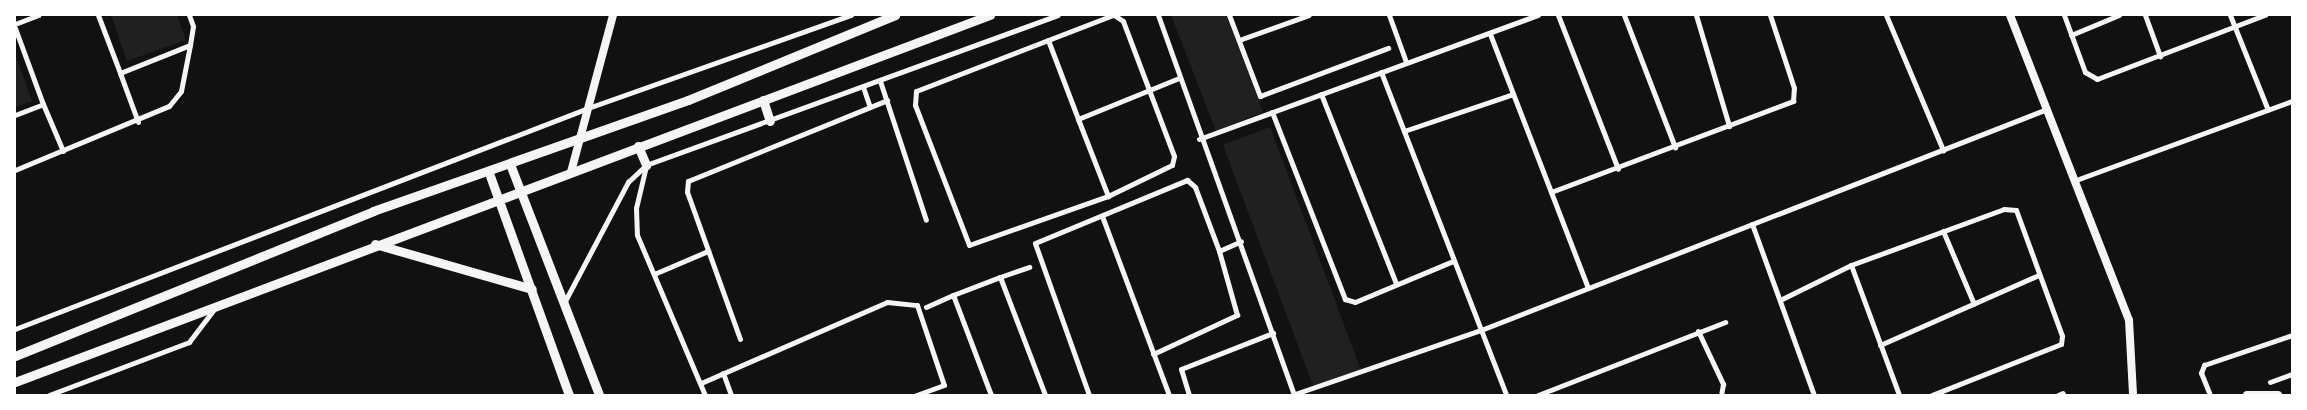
<!DOCTYPE html>
<style>
body{margin:0}
#map{position:relative;width:2307px;height:410px;overflow:hidden;background:#111;font-family:"Open Sans",sans-serif}
div>[style]{position:absolute}
.green>*{inset:0;background:#202020}
.minor>*{height:5px;margin:-2.5px;padding:0 2.5px;transform-origin:2.5px;border-radius:2.5px;background:#f5f5f5}
.tertiary>*{height:8px;margin:-4px;padding:0 4px;transform-origin:4px;border-radius:4px;background:#f5f5f5}
.primary>*{height:9px;margin:-4.5px;padding:0 4.5px;transform-origin:4.5px;border-radius:4.5px;background:#f5f5f5}
span{translate:-50% -50%;white-space:nowrap;text-align:center;line-height:1.15;-webkit-text-stroke:4px #fff;paint-order:stroke}
.frame{position:absolute;inset:0;border:16px solid #fff;pointer-events:none}
</style>
<div id="map">
<div class="green">
<i style="clip-path:polygon(111px 15px,177px 15px,186px 40px,127px 61px)"></i>
<i style="clip-path:polygon(1171px 15px,1226px 15px,1263px 112px,1216px 131px)"></i>
<i style="clip-path:polygon(15px 54px,32px 101px,15px 107px)"></i>
<i style="clip-path:polygon(1270px 127px,1361px 370px,1314px 388px,1223px 145px)"></i>
</div>
<div class="minor">
<i style="left:98px;top:15px;width:62px;rotate:69.2deg"></i>
<i style="left:1113px;top:15px;width:211px;rotate:158.9deg"></i>
<i style="left:916px;top:91px;width:14px;rotate:94deg"></i>
<i style="left:915px;top:105px;width:150px;rotate:68.9deg"></i>
<i style="left:969px;top:245px;width:147px;rotate:-19.4deg"></i>
<i style="left:1108px;top:196px;width:71px;rotate:-25.8deg"></i>
<i style="left:1172px;top:165px;width:9px;rotate:-77deg"></i>
<i style="left:1174px;top:156px;width:144px;rotate:-110.7deg"></i>
<i style="left:1123px;top:21px;width:11px;rotate:-146deg"></i>
<i style="left:1158px;top:15px;width:403px;rotate:70.3deg"></i>
<i style="left:1229px;top:15px;width:87px;rotate:69.1deg"></i>
<i style="left:1260px;top:96px;width:137px;rotate:-20.6deg"></i>
<i style="left:1389px;top:15px;width:50px;rotate:70.1deg"></i>
<i style="left:1558px;top:15px;width:165px;rotate:68.7deg"></i>
<i style="left:1624px;top:15px;width:142px;rotate:68.9deg"></i>
<i style="left:1696px;top:15px;width:116px;rotate:73.4deg"></i>
<i style="left:1886px;top:15px;width:147px;rotate:67.1deg"></i>
<i style="left:2064px;top:15px;width:61px;rotate:69.8deg"></i>
<i style="left:2085px;top:72px;width:14px;rotate:30deg"></i>
<i style="left:2097px;top:79px;width:180px;rotate:-20.9deg"></i>
<i style="left:2145px;top:15px;width:44px;rotate:69.9deg"></i>
<i style="left:2230px;top:15px;width:102px;rotate:68.2deg"></i>
<i style="left:15px;top:24px;width:25px;rotate:-21deg"></i>
<i style="left:15px;top:28px;width:81px;rotate:69.8deg"></i>
<i style="left:1490px;top:34px;width:272px;rotate:68.9deg"></i>
<i style="left:2071px;top:35px;width:52px;rotate:-22.6deg"></i>
<i style="left:1048px;top:40px;width:85px;rotate:69.2deg"></i>
<i style="left:1078px;top:119px;width:109px;rotate:-22.1deg"></i>
<i style="left:1239px;top:40px;width:74px;rotate:-19.7deg"></i>
<i style="left:1381px;top:72px;width:346px;rotate:68.8deg"></i>
<i style="left:880px;top:81px;width:146px;rotate:71.7deg"></i>
<i style="left:863px;top:87px;width:21px;rotate:71deg"></i>
<i style="left:1321px;top:94px;width:203px;rotate:68.4deg"></i>
<i style="left:1272px;top:112px;width:201px;rotate:68.7deg"></i>
<i style="left:1345px;top:299px;width:10px;rotate:17deg"></i>
<i style="left:1355px;top:302px;width:106px;rotate:-22.7deg"></i>
<i style="left:15px;top:115px;width:30px;rotate:-21deg"></i>
<i style="left:43px;top:104px;width:51px;rotate:66.9deg"></i>
<i style="left:1078px;top:119px;width:83px;rotate:68.7deg"></i>
<i style="left:138px;top:122px;width:52px;rotate:-110.2deg"></i>
<i style="left:120px;top:73px;width:75px;rotate:-21.8deg"></i>
<i style="left:190px;top:45px;width:19px;rotate:-81deg"></i>
<i style="left:193px;top:26px;width:12px;rotate:-110deg"></i>
<i style="left:1404px;top:131px;width:115px;rotate:-18.7deg"></i>
<i style="left:1199px;top:139px;width:361px;rotate:-20.1deg"></i>
<i style="left:646px;top:166px;width:43px;rotate:103.4deg"></i>
<i style="left:636px;top:208px;width:27px;rotate:88deg"></i>
<i style="left:637px;top:235px;width:174px;rotate:67deg"></i>
<i style="left:15px;top:170px;width:167px;rotate:-22.6deg"></i>
<i style="left:169px;top:106px;width:19px;rotate:-51deg"></i>
<i style="left:181px;top:91px;width:47px;rotate:-78.9deg"></i>
<i style="left:2076px;top:180px;width:230px;rotate:-20.1deg"></i>
<i style="left:1551px;top:192px;width:259px;rotate:-20.6deg"></i>
<i style="left:1793px;top:101px;width:13px;rotate:-86deg"></i>
<i style="left:1794px;top:88px;width:77px;rotate:-108.2deg"></i>
<i style="left:1102px;top:216px;width:191px;rotate:69.5deg"></i>
<i style="left:1752px;top:224px;width:182px;rotate:70.1deg"></i>
<i style="left:1943px;top:231px;width:79px;rotate:67deg"></i>
<i style="left:1851px;top:265px;width:139px;rotate:69.7deg"></i>
<i style="left:654px;top:274px;width:59px;rotate:-23.1deg"></i>
<i style="left:1000px;top:277px;width:31px;rotate:-19deg"></i>
<i style="left:1782px;top:299px;width:77px;rotate:-26.2deg"></i>
<i style="left:1851px;top:265px;width:163px;rotate:-20.1deg"></i>
<i style="left:2004px;top:209px;width:12px;rotate:5deg"></i>
<i style="left:2016px;top:210px;width:134px;rotate:69.9deg"></i>
<i style="left:2062px;top:336px;width:8px;rotate:97deg"></i>
<i style="left:2061px;top:344px;width:139px;rotate:158.4deg"></i>
<i style="left:565px;top:301px;width:135px;rotate:-62.1deg"></i>
<i style="left:628px;top:182px;width:25px;rotate:-43deg"></i>
<i style="left:646px;top:165px;width:438px;rotate:-20deg"></i>
<i style="left:926px;top:307px;width:30px;rotate:-24deg"></i>
<i style="left:15px;top:329px;width:614px;rotate:-21.09deg"></i>
<i style="left:588px;top:108px;width:279px;rotate:-19.5deg"></i>
<i style="left:1698px;top:331px;width:59px;rotate:64.7deg"></i>
<i style="left:1723px;top:384px;width:11px;rotate:100deg"></i>
<i style="left:740px;top:339px;width:156px;rotate:-109.8deg"></i>
<i style="left:687px;top:192px;width:11px;rotate:-85deg"></i>
<i style="left:688px;top:181px;width:215px;rotate:-22.1deg"></i>
<i style="left:1880px;top:345px;width:174px;rotate:-23.8deg"></i>
<i style="left:1153px;top:354px;width:93px;rotate:-24.9deg"></i>
<i style="left:1237px;top:315px;width:66px;rotate:-105.7deg"></i>
<i style="left:723px;top:373px;width:23px;rotate:70deg"></i>
<i style="left:2270px;top:382px;width:23px;rotate:-20deg"></i>
<i style="left:701px;top:383px;width:203px;rotate:-23.5deg"></i>
<i style="left:887px;top:302px;width:30px;rotate:6deg"></i>
<i style="left:917px;top:305px;width:84px;rotate:71.4deg"></i>
<i style="left:944px;top:385px;width:30px;rotate:160deg"></i>
<i style="left:49px;top:395px;width:150px;rotate:-20.7deg"></i>
<i style="left:189px;top:342px;width:43px;rotate:-52.6deg"></i>
<i style="left:991px;top:395px;width:107px;rotate:-110.8deg"></i>
<i style="left:953px;top:295px;width:50px;rotate:-21deg"></i>
<i style="left:1000px;top:277px;width:126px;rotate:69.1deg"></i>
<i style="left:1089px;top:395px;width:161px;rotate:-109.6deg"></i>
<i style="left:1035px;top:243px;width:165px;rotate:-22.5deg"></i>
<i style="left:1187px;top:180px;width:11px;rotate:41deg"></i>
<i style="left:1195px;top:187px;width:68px;rotate:69.4deg"></i>
<i style="left:1219px;top:251px;width:24px;rotate:-24deg"></i>
<i style="left:1189px;top:395px;width:27px;rotate:-107deg"></i>
<i style="left:1181px;top:369px;width:99px;rotate:-21.4deg"></i>
<i style="left:1292px;top:395px;width:200px;rotate:-19deg"></i>
<i style="left:1481px;top:330px;width:608px;rotate:-21.33deg"></i>
<i style="left:1538px;top:395px;width:201px;rotate:-21.3deg"></i>
<i style="left:2058px;top:395px;width:5px;rotate:-22deg"></i>
<i style="left:2210px;top:395px;width:24px;rotate:-112deg"></i>
<i style="left:2201px;top:373px;width:9px;rotate:-69deg"></i>
<i style="left:2204px;top:365px;width:93px;rotate:-18.8deg"></i>
</div>
<div class="tertiary">
<i style="left:2010px;top:15px;width:327px;rotate:68.7deg"></i>
<i style="left:2129px;top:320px;width:75px;rotate:86.9deg"></i>
<i style="left:571px;top:172px;width:163px;rotate:-75deg"></i>
<i style="left:2247px;top:395px;width:31px"></i>
</div>
<div class="primary">
<i style="left:763px;top:100px;width:22px;rotate:72deg"></i>
<i style="left:638px;top:146px;width:21px;rotate:67deg"></i>
<i style="left:510px;top:164px;width:248px;rotate:68.9deg"></i>
<i style="left:489px;top:173px;width:236px;rotate:70.2deg"></i>
<i style="left:375px;top:244px;width:163px;rotate:16deg"></i>
<i style="left:15px;top:356px;width:386px;rotate:-22deg"></i>
<i style="left:373px;top:211px;width:334px;rotate:-19.4deg"></i>
<i style="left:688px;top:100px;width:224px;rotate:-22.3deg"></i>
<i style="left:15px;top:382px;width:1042px;rotate:-20.63deg"></i>
</div>
<div class="frame"></div>
</div>
